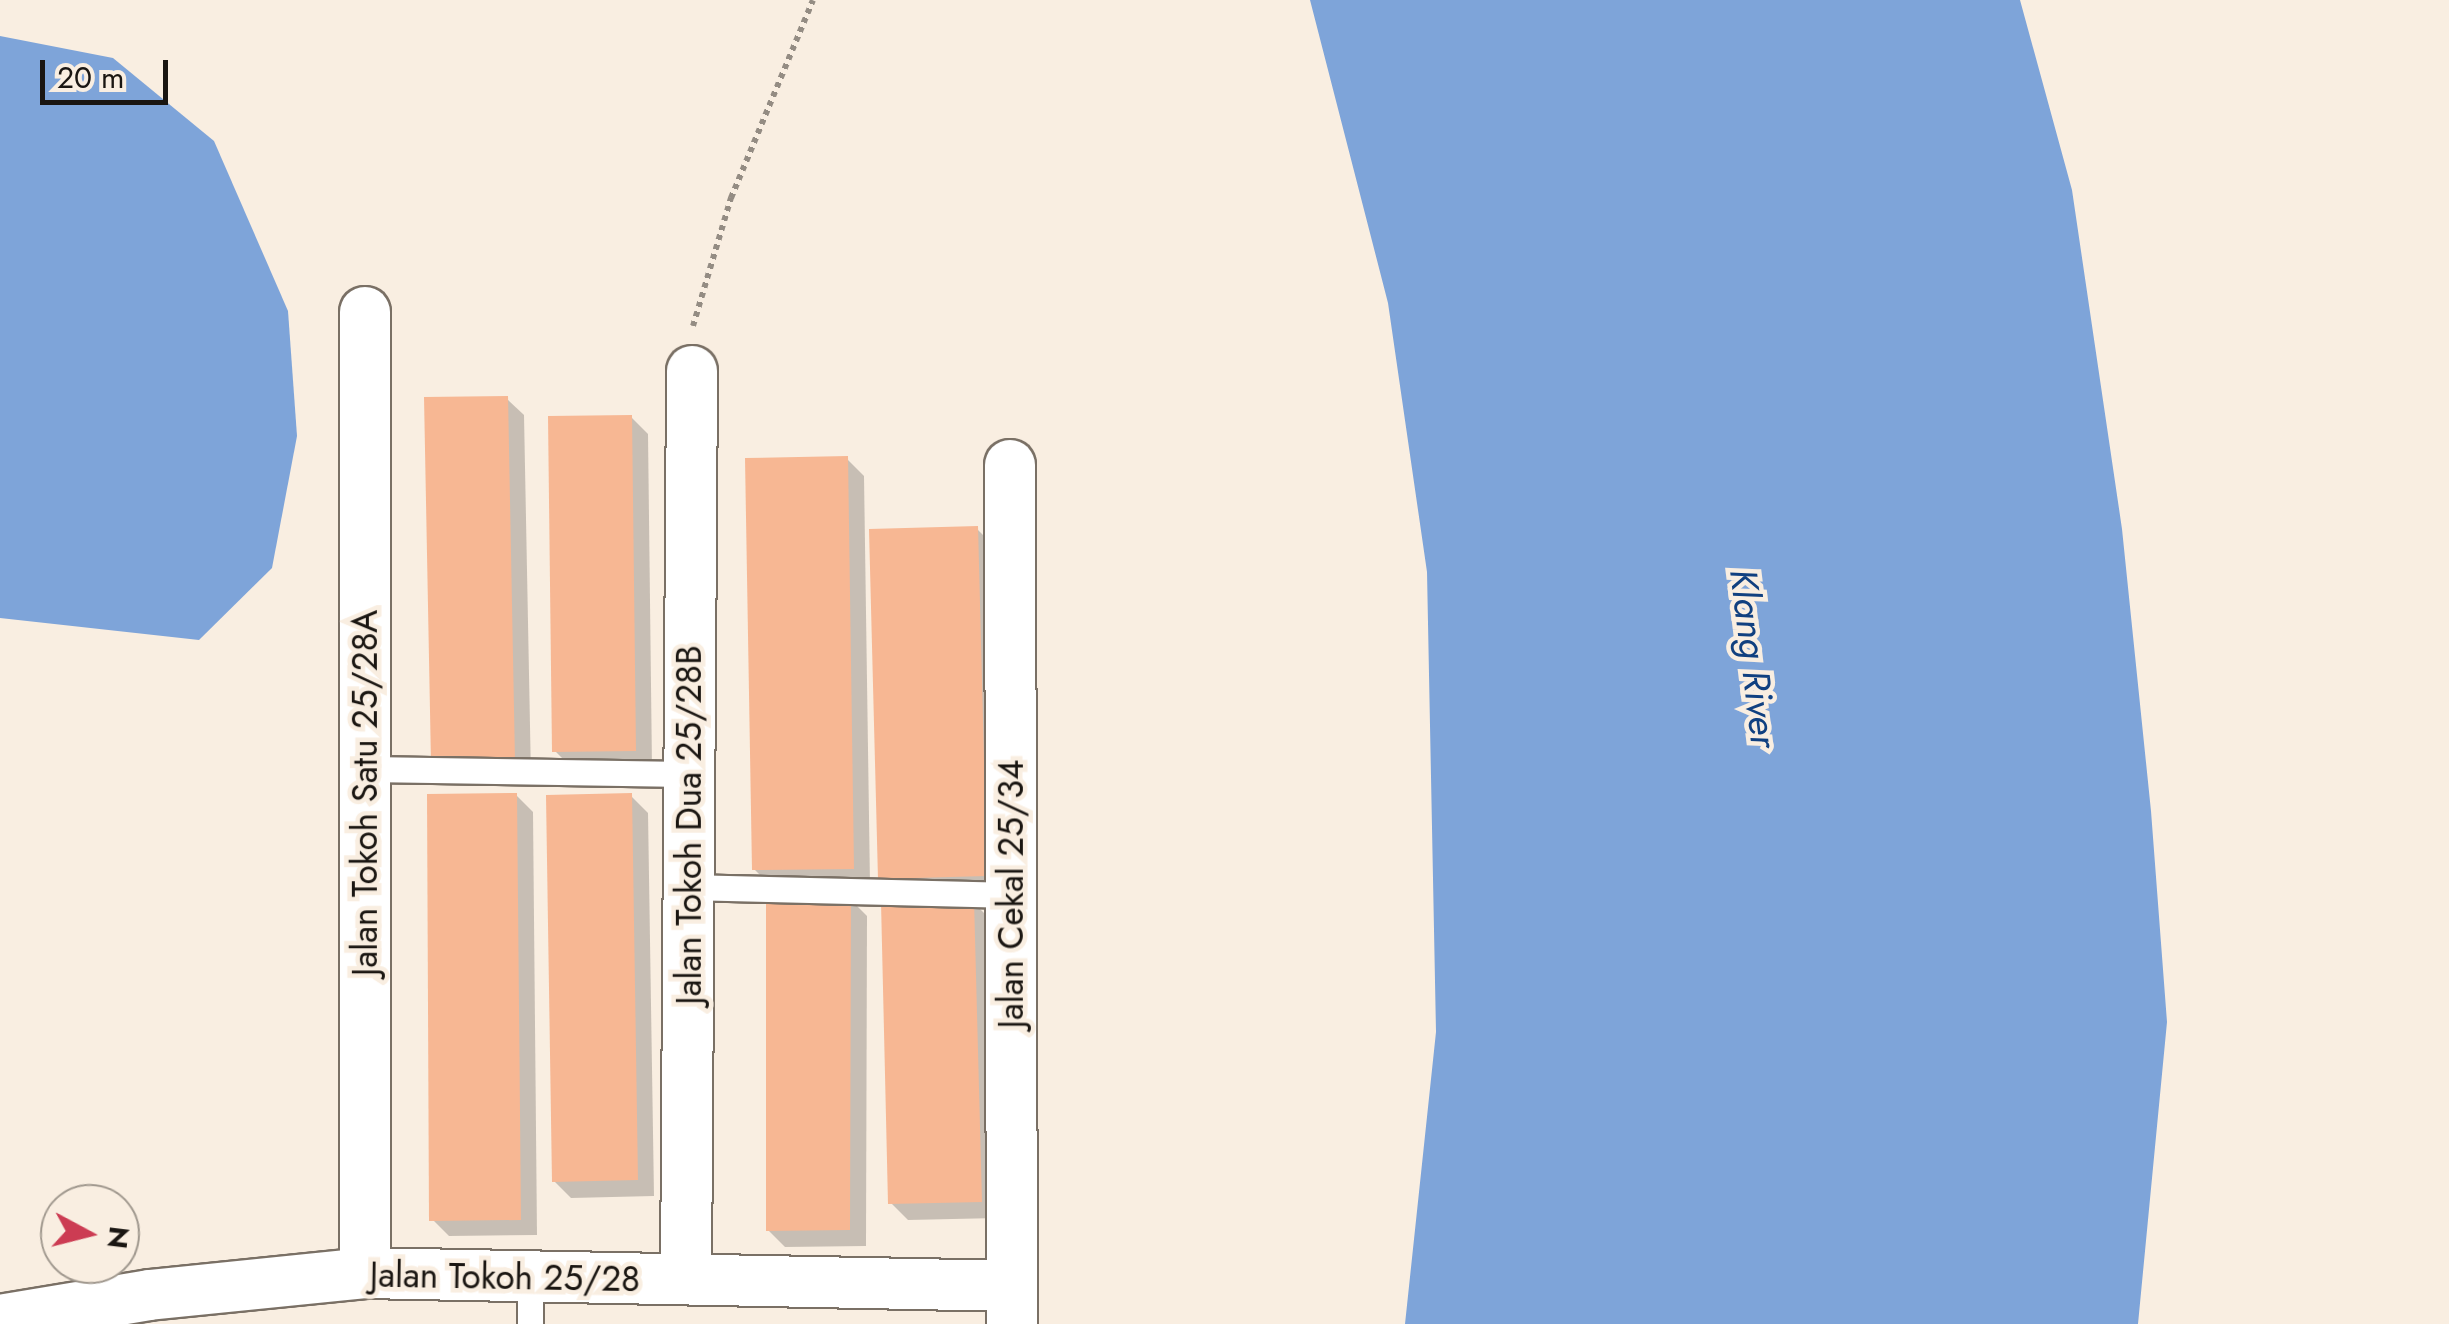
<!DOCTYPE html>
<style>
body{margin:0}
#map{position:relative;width:2449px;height:1324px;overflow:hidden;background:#f9eee1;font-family:Jost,sans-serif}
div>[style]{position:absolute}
.water>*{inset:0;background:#7ea4d9}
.shadow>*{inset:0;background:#0003}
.building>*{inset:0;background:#f7b793}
.path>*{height:6px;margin-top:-3px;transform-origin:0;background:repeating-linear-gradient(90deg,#948c83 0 5px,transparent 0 10px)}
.roads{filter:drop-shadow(2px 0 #7a7065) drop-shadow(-2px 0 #7a7065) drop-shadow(0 2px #7a7065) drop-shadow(0 -2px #7a7065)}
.lane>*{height:25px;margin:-12.5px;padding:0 12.5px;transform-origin:12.5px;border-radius:12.5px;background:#fff}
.street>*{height:50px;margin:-25px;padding:0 25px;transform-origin:25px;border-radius:25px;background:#fff}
span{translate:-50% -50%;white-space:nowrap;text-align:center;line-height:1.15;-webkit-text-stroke:9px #f9eee1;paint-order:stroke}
.street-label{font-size:35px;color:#1a1612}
.water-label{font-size:38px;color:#104080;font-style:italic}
.north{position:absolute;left:40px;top:1184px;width:100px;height:100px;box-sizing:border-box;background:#f9eee1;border:2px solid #a0988e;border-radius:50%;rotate:97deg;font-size:28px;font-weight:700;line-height:40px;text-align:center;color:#1a1612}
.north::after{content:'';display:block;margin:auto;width:35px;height:45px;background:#cc3c53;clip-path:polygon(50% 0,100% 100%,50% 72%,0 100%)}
.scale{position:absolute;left:40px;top:60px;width:128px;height:45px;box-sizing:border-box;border:5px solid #1a1612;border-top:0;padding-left:12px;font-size:30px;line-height:35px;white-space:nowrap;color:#1a1612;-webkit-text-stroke:8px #f9eee1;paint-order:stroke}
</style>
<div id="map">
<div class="water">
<i style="clip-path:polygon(1310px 0,2020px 0,2072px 190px,2122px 529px,2151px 811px,2167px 1022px,2138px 1324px,1405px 1324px,1436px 1032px,1427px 572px,1388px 303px)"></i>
<i style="clip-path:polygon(0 36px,113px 58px,214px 141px,288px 311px,297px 436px,272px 568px,199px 640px,0 618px)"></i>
</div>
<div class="shadow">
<i style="clip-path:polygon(507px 399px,524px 415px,531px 777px,450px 779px)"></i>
<i style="clip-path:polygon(631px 417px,648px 434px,652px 767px,572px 768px,555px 751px)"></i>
<i style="clip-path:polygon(847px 459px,864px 476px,870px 885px,771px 886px,754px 869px)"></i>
<i style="clip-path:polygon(977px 529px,994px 546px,1003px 892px,898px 895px,881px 878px)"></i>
<i style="clip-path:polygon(516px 795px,533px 812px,537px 1235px,449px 1236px,432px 1219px)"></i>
<i style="clip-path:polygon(631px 796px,648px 813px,654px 1196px,571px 1198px,554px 1181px)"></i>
<i style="clip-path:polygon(850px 899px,867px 916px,866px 1246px,785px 1247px,768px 1230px)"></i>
<i style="clip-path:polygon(973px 902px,990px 919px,998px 1218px,908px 1220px,891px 1203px)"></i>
</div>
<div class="building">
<i style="clip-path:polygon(508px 396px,515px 761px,431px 763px,424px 397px)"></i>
<i style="clip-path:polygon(632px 415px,636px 751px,552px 752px,548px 416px)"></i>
<i style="clip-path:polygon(848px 456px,854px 869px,752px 870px,745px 458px)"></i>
<i style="clip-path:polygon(978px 526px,987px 876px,878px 879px,869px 529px)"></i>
<i style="clip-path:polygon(517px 793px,521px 1220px,429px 1221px,427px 794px)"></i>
<i style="clip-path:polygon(632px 793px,638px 1180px,552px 1182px,546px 795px)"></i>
<i style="clip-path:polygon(766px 897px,851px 897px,850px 1230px,766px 1231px)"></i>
<i style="clip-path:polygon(974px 900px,982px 1202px,888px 1204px,881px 902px)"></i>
</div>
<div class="path">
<i style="left:693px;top:326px;width:134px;rotate:-73.5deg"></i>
<i style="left:731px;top:198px;width:214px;rotate:-67.5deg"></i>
</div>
<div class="roads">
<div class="lane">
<i style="left:365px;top:769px;width:324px;rotate:0.9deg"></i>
<i style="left:689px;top:887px;width:322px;rotate:1.4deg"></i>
<i style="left:530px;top:1324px;width:48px;rotate:-90deg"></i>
</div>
<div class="street">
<i style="left:365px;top:312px;width:961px;rotate:90deg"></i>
<i style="left:1010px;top:465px;width:859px;rotate:89.87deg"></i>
<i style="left:686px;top:1279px;width:908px;rotate:-89.62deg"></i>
<i style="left:0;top:1320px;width:151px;rotate:-9.5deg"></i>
<i style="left:149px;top:1295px;width:217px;rotate:-5.8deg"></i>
<i style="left:365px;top:1273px;width:647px;rotate:1.15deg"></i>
</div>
</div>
<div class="street-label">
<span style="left:365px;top:793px;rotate:-90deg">Jalan Tokoh Satu 25/28A</span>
<span style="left:689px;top:825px;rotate:-90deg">Jalan Tokoh Dua 25/28B</span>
<span style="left:1011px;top:894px;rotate:-90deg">Jalan Cekal 25/34</span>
<span style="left:505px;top:1277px;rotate:1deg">Jalan Tokoh 25/28</span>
</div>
<div class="water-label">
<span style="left:1754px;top:658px;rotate:83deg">Klang River</span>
</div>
<div class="north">N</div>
<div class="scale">20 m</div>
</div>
